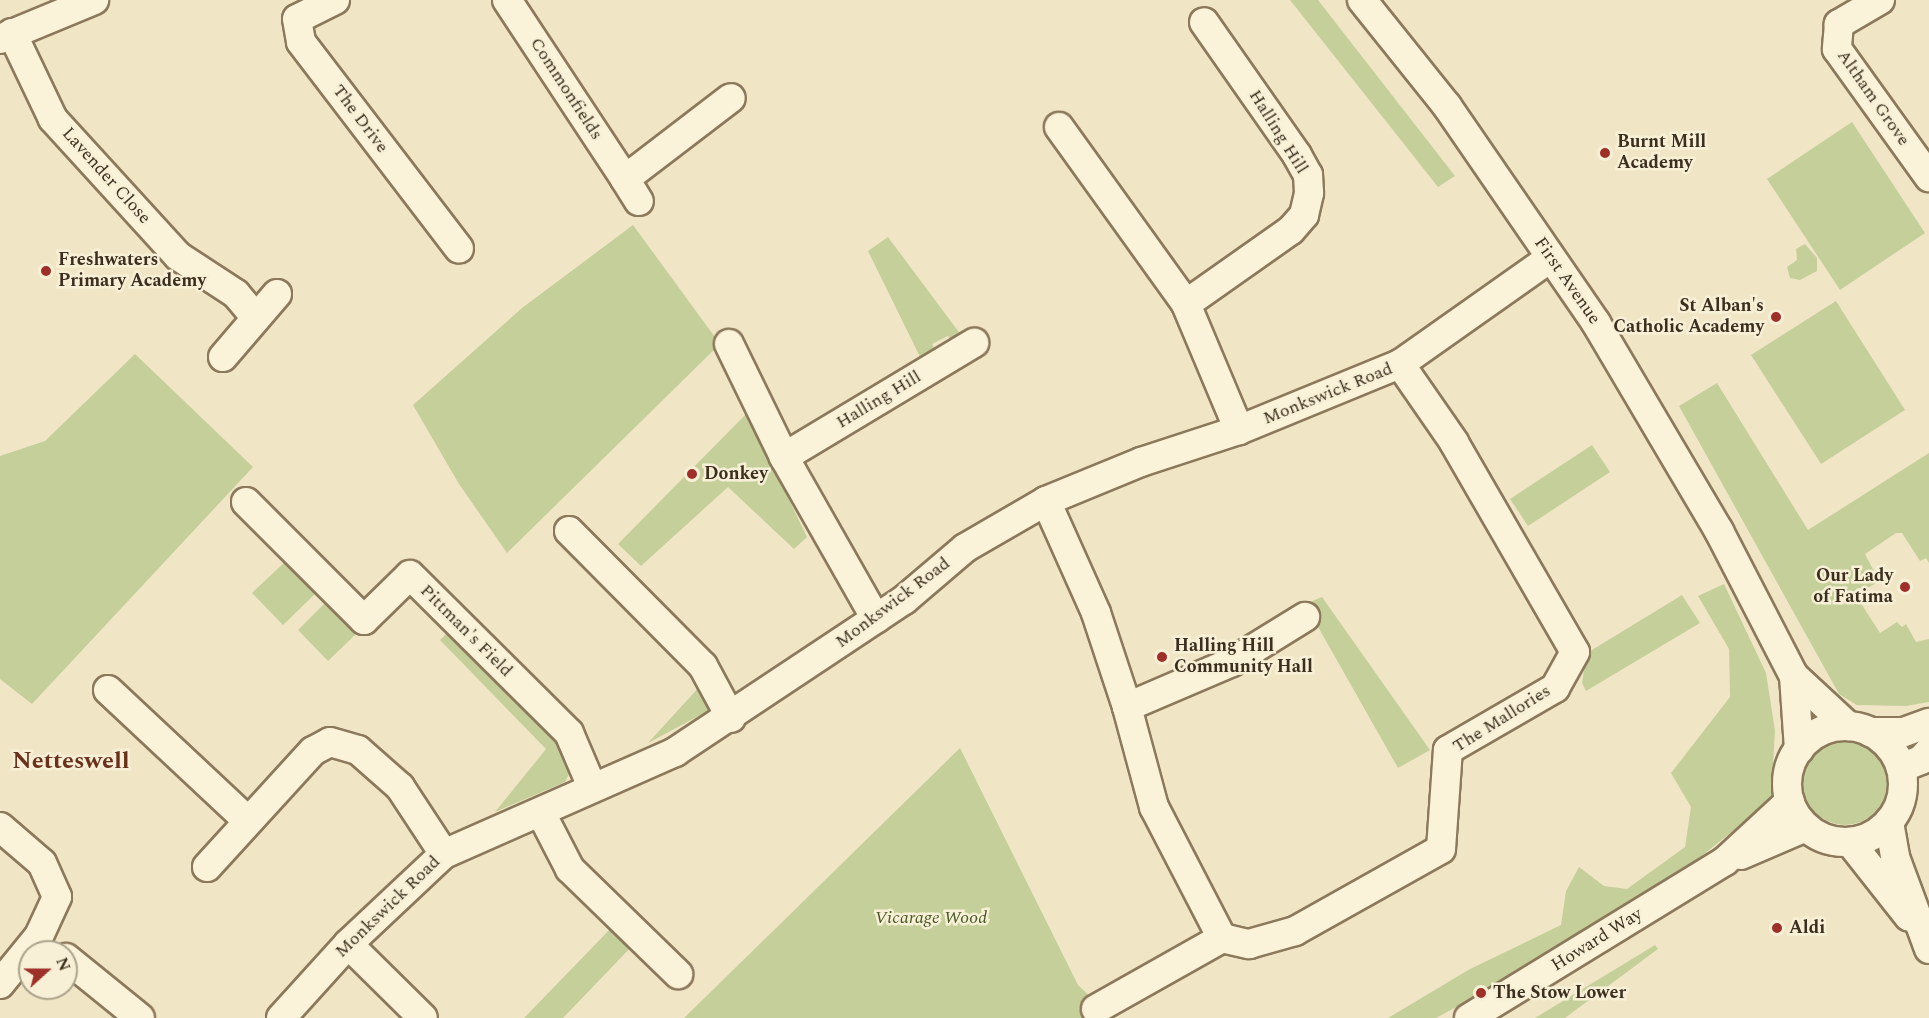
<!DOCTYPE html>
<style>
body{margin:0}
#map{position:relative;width:1929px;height:1018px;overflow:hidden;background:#f0e6c6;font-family:Spectral,serif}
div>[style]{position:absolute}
.green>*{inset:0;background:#c5cf99}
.round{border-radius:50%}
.roads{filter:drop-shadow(2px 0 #8c795b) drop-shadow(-2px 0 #8c795b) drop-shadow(0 2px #8c795b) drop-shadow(0 -2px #8c795b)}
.minor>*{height:28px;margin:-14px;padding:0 14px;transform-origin:14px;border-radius:14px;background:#faf3da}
.minor>.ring{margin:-14px;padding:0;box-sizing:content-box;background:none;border:28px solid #faf3da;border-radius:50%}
.dots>*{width:16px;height:16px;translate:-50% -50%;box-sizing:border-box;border:3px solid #f7f0d6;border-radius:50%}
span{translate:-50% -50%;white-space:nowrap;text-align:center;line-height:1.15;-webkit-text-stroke:5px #f7f0d6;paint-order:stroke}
.street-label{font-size:18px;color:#3c2f1f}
.poi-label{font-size:18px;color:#3c2f1f;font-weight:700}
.left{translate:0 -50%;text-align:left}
.right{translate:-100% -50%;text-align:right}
.park-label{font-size:18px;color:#495925;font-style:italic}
.district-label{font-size:24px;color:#6a321d;font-weight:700}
.north{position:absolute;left:18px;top:940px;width:60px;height:60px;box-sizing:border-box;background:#f7f0d6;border:2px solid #aca38d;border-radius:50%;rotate:69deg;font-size:16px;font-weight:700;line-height:24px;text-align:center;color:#3c2f1f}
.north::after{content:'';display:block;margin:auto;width:21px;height:27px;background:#9e3029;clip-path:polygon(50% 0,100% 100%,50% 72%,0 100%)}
</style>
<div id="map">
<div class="green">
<i style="clip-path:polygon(1290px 0,1318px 0,1455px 176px,1438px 187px)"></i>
<i style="clip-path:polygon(1852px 122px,1925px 233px,1840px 290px,1767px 179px)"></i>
<i style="clip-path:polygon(633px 225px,720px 344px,507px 553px,459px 484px,413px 405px,522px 308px)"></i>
<i style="clip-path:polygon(888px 237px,967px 343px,958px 349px,948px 336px,932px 344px,940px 360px,926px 369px,868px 251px)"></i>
<i style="clip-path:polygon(1805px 244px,1817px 258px,1817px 271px,1800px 280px,1790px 278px,1787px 267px,1797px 260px,1796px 249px)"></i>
<i style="clip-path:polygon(1836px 301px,1905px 410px,1821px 464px,1751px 355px)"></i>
<i style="clip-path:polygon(135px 354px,253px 467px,32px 704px,0 679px,0 456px,45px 441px)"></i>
<i style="clip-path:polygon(1717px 383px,1808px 530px,1929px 453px,1929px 563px,1926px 558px,1920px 561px,1902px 533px,1896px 533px,1865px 554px,1876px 575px,1872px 577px,1875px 584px,1855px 594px,1880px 633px,1897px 622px,1902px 627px,1906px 624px,1916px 642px,1929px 639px,1929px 702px,1906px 706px,1857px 705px,1839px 694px,1679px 406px)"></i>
<i style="clip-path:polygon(747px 413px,807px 537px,794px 549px,728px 487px,641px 566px,618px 544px)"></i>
<i style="clip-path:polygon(1592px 445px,1610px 472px,1528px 526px,1510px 499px)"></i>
<i style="clip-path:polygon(286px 561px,316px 593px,283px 625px,252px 593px)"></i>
<i style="clip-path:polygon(1724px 584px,1766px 673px,1775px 731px,1771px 800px,1688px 867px,1518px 973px,1436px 1018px,1388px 1018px,1470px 969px,1561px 925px,1566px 891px,1579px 867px,1604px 886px,1627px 889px,1685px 847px,1691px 807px,1671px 773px,1730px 697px,1729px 649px,1698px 596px)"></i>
<i style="clip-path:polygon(1682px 595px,1700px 623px,1586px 691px,1582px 683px,1587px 653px)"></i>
<i style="clip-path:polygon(1322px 597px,1430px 750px,1398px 768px,1305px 604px)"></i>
<i style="clip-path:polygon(326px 602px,357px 633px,328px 661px,298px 630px)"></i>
<i style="clip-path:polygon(449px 631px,561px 743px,569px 774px,565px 782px,495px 812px,546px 749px,440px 640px)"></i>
<i style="clip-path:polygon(701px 685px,710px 706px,706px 712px,648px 743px)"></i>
<i class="round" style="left:1803px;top:741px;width:84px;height:84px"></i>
<i style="clip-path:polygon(960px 748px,1078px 985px,1113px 1018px,684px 1018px)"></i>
<i style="clip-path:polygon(616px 923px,636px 942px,563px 1018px,524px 1018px)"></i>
<i style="clip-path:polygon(1655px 945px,1658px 949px,1565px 1018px,1535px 1018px)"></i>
</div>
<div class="roads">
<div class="minor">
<i style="left:335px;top:0;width:42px;rotate:153.4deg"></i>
<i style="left:297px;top:19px;width:23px;rotate:80deg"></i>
<i style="left:301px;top:42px;width:260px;rotate:52.6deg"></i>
<i style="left:507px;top:0;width:214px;rotate:56.6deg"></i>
<i style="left:625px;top:179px;width:133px;rotate:-37.4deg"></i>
<i style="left:1362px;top:0;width:136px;rotate:51.3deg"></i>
<i style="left:1447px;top:106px;width:263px;rotate:55.5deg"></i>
<i style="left:1596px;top:323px;width:242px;rotate:59.4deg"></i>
<i style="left:1719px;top:531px;width:163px;rotate:62.7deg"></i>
<i style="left:1794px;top:676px;width:74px;rotate:42.8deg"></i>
<i style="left:1880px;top:0;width:48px;rotate:149.7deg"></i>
<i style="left:1839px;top:24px;width:25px;rotate:95deg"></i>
<i style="left:1837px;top:49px;width:158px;rotate:54.3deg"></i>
<i style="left:12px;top:33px;width:95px;rotate:64.5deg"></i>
<i style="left:53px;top:119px;width:185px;rotate:47.6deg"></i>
<i style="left:178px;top:256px;width:69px;rotate:33.2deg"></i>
<i style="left:236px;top:294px;width:31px;rotate:50deg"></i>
<i style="left:0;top:39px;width:102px;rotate:-22.5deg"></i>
<i style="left:1059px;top:127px;width:218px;rotate:54.3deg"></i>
<i style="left:1186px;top:304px;width:137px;rotate:67.2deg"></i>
<i style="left:625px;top:179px;width:26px;rotate:58deg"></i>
<i style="left:1186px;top:304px;width:128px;rotate:-35.2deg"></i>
<i style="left:1291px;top:230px;width:20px;rotate:-49deg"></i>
<i style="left:1304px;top:215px;width:23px;rotate:-77deg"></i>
<i style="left:1309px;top:193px;width:18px;rotate:-93deg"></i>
<i style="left:1308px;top:175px;width:23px;rotate:-119deg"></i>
<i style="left:1297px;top:155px;width:162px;rotate:-125deg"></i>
<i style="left:729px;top:344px;width:126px;rotate:64deg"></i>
<i style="left:784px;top:457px;width:186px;rotate:60.4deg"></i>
<i style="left:223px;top:357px;width:83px;rotate:-49.4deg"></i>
<i style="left:784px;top:457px;width:222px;rotate:-31deg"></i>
<i style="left:1046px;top:501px;width:123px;rotate:65.9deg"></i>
<i style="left:1096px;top:613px;width:99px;rotate:71.7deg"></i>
<i style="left:1127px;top:707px;width:104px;rotate:74.9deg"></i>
<i style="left:1154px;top:807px;width:148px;rotate:62.6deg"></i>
<i style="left:1222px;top:938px;width:28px;rotate:13deg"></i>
<i style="left:1249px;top:944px;width:48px;rotate:-15.8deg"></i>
<i style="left:1295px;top:931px;width:167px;rotate:-29.3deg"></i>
<i style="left:1441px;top:849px;width:99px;rotate:-86deg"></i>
<i style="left:1448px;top:750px;width:124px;rotate:-30.1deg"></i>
<i style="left:1555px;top:688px;width:41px;rotate:-60.9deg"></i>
<i style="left:1575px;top:652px;width:242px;rotate:-120deg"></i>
<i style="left:1454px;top:442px;width:95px;rotate:-124.7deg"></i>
<i style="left:246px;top:502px;width:167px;rotate:45deg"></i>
<i style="left:364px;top:620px;width:64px;rotate:-44.4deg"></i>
<i style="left:410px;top:575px;width:224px;rotate:44.8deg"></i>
<i style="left:569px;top:733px;width:59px;rotate:66.9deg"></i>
<i style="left:569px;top:531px;width:190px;rotate:45.2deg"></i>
<i style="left:703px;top:666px;width:59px;rotate:61.7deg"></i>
<i style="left:1794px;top:676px;width:74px;rotate:86.1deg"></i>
<i style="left:108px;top:690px;width:192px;rotate:43.1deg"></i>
<i style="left:1127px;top:707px;width:114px;rotate:-23.2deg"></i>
<i style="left:1232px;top:662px;width:86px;rotate:-31.7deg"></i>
<i class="ring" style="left:1787px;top:726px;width:88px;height:88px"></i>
<i style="left:1870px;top:732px;width:34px"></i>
<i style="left:1904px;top:732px;width:27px;rotate:-20deg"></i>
<i style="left:1901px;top:768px;width:22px;rotate:-22deg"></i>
<i style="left:1921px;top:760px;width:12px;rotate:-48deg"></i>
<i style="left:541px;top:813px;width:63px;rotate:62.6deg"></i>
<i style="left:570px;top:869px;width:151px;rotate:44.2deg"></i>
<i style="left:1889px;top:822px;width:36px;rotate:80deg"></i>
<i style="left:1895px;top:857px;width:98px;rotate:69.7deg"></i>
<i style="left:0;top:827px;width:55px;rotate:40.6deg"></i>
<i style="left:42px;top:863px;width:37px;rotate:66deg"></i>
<i style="left:57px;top:897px;width:43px;rotate:114.8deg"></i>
<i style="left:39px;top:936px;width:62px;rotate:129.1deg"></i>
<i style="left:1850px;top:842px;width:95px;rotate:51.8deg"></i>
<i style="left:1741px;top:855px;width:71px;rotate:-23.3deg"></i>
<i style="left:207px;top:867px;width:157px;rotate:-47.6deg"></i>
<i style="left:313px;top:751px;width:19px;rotate:-28deg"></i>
<i style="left:330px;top:742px;width:29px;rotate:16deg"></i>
<i style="left:358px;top:750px;width:56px;rotate:41.4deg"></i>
<i style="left:400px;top:787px;width:80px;rotate:56.7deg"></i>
<i style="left:348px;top:944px;width:105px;rotate:44.6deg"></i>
<i style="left:66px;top:958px;width:95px;rotate:39deg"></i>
<i style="left:1096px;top:1009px;width:145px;rotate:-29.4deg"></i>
<i style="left:281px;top:1018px;width:100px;rotate:-47.8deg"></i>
<i style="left:348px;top:944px;width:132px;rotate:-43.2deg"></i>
<i style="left:444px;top:854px;width:253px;rotate:-23.8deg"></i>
<i style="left:675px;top:752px;width:275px;rotate:-33.6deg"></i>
<i style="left:904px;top:600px;width:80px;rotate:-40.4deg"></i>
<i style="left:965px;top:548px;width:94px;rotate:-30.1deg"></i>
<i style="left:1046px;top:501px;width:103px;rotate:-22.3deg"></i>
<i style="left:1141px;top:462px;width:103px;rotate:-18.1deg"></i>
<i style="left:1239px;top:430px;width:174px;rotate:-22.3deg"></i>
<i style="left:1400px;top:364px;width:184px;rotate:-35.2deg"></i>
<i style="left:1469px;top:1018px;width:300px;rotate:-31.5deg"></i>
<i style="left:1725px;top:861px;width:88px;rotate:-42.7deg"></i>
</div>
</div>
<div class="dots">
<i style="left:1605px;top:153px;background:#9e3029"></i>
<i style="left:46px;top:271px;background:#9e3029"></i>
<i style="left:1776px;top:317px;background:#9e3029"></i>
<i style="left:692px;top:474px;background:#9e3029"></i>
<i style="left:1905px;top:587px;background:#9e3029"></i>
<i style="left:1162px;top:657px;background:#9e3029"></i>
<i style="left:1777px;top:928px;background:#9e3029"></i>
<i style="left:1481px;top:993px;background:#9e3029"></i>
</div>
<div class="street-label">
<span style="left:566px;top:89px;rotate:57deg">Commonfields</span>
<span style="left:1873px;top:98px;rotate:55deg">Altham Grove</span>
<span style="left:360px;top:119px;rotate:53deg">The Drive</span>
<span style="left:1278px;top:132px;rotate:58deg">Halling Hill</span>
<span style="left:106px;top:176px;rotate:48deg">Lavender Close</span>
<span style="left:1567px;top:281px;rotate:55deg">First Avenue</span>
<span style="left:1328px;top:394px;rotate:-22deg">Monkswick Road</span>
<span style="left:879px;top:400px;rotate:-31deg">Halling Hill</span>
<span style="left:893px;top:603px;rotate:-37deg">Monkswick Road</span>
<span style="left:466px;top:631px;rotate:45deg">Pittman's Field</span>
<span style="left:1502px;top:719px;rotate:-32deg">The Mallories</span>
<span style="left:388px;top:907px;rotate:-44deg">Monkswick Road</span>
<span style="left:1597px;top:940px;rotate:-32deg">Howard Way</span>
</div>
<div class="poi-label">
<span class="left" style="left:1617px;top:153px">Burnt Mill<br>Academy</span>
<span class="left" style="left:58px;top:271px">Freshwaters<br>Primary Academy</span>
<span class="right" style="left:1764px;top:317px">St Alban's<br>Catholic Academy</span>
<span class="left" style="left:704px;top:474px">Donkey</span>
<span class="right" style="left:1893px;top:587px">Our Lady<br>of Fatima</span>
<span class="left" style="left:1174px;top:657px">Halling Hill<br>Community Hall</span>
<span class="left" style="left:1789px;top:928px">Aldi</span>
<span class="left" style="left:1493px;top:993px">The Stow Lower</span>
</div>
<div class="park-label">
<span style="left:931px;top:918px">Vicarage Wood</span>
</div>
<div class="district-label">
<span style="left:71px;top:762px">Netteswell</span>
</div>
<div class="north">N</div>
</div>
